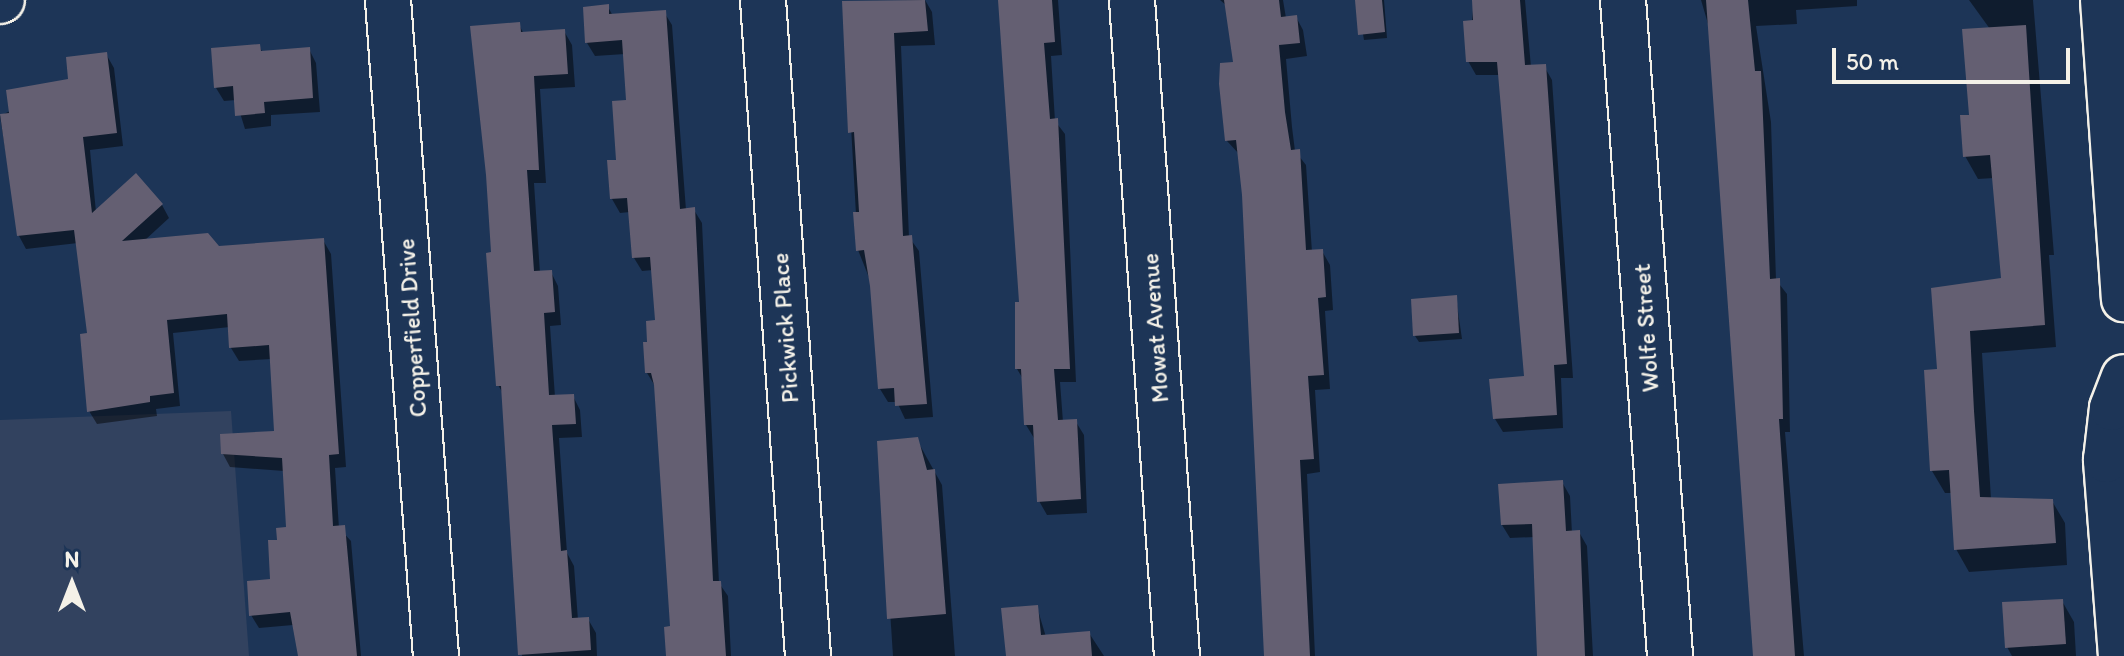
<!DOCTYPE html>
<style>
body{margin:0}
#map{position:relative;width:2124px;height:656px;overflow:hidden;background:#1d3557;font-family:Itim,sans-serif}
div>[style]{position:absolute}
.built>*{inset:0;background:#32425f}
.shadow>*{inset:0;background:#0007}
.building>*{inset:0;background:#645f72}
.roads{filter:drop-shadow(2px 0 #f4f1e8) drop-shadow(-2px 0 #f4f1e8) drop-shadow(0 2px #f4f1e8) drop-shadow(0 -2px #f4f1e8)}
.minor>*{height:44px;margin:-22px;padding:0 22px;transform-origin:22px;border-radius:22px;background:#1d3557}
span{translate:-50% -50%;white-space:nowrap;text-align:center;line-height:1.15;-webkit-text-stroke:6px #1d3557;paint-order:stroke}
.street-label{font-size:24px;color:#f4f1e8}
.north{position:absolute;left:32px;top:544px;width:80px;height:80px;-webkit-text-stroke:6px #1d3557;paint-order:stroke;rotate:0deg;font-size:22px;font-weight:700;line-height:32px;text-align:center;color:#f4f1e8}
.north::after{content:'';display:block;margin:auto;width:28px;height:36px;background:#f4f1e8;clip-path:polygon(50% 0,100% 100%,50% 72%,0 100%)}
.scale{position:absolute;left:1832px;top:48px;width:238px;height:36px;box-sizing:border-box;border:4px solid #f4f1e8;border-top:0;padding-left:10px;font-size:24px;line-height:28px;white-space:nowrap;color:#f4f1e8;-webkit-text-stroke:6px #1d3557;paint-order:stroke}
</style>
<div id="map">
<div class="built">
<i style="clip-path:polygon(231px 411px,249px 656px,0 656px,0 420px)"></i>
</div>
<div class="shadow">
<i style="clip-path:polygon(925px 0,932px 12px,935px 45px,901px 46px,909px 237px,919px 251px,933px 417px,905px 419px,897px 402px,888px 402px,880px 389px,872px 285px,858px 250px,844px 3px)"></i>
<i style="clip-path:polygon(1000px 0,1058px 0,1062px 55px,1051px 56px,1055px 121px,1065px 134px,1076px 382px,1060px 382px,1063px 422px,1076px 422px,1084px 435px,1087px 513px,1047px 515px,1039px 501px,1034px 438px,1026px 425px,1023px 379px,1017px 369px,1021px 304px)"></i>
<i style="clip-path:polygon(1220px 0,1283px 0,1286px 18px,1296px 17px,1303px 30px,1307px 56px,1286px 59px,1292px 127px,1295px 151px,1306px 165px,1312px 252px,1322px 251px,1330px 265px,1333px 310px,1325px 311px,1330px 389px,1315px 390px,1320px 472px,1307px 474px,1315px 656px,1266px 656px,1244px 194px,1239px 154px,1227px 141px,1235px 64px,1227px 6px)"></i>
<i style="clip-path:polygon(1357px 0,1384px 0,1387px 38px,1364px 40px)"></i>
<i style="clip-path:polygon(1474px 0,1525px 0,1531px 67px,1544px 66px,1552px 80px,1573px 378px,1561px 378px,1563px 428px,1503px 432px,1495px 419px,1526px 378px,1500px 75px,1476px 75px,1468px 61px)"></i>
<i style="clip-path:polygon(1701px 0,1857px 0,1857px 6px,1796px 10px,1797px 24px,1756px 26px,1771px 122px,1776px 280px,1787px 294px,1790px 432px,1785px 432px,1804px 656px,1755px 656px,1711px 34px)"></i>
<i style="clip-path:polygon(1969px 0,2033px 0,2054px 255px,2049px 255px,2056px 347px,1982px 353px,1991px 499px,2052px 501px,2065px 523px,2067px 565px,1969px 572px,1956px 549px,1952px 493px,1945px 493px,1932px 471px,1940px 371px,2003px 279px,1994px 178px,1978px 179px,1965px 156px,1990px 29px)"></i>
<i style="clip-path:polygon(608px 7px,613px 16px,664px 12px,672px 25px,686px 210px,694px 210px,702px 223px,719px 583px,728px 596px,731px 656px,668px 656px,672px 628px,655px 386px,647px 373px,657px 322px,653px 270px,642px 271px,634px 258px,630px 212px,620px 213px,612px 199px,628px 102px,625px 54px,595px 56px,587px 43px)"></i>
<i style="clip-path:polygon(519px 25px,524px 34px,564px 31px,572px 45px,575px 87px,540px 89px,546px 183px,534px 183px,540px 273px,551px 272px,558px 286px,561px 325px,550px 326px,555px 397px,573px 396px,580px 410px,582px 437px,559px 438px,567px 553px,574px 566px,578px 620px,588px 619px,596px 633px,597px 656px,522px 656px,504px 395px,498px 385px)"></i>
<i style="clip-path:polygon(259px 46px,263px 53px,309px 49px,316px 63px,320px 112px,271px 115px,271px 126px,245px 129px,236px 100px,224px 101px,216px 88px)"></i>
<i style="clip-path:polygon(106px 54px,114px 68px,123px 146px,90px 150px,96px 212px,162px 205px,169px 218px,144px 241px,218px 248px,323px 240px,331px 254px,346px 467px,335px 468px,339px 528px,351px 541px,361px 656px,300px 656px,293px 625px,259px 628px,251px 615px,273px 580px,279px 542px,288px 529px,284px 471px,230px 467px,223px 454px,276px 433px,272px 359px,239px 361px,231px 348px,230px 327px,173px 333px,180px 406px,156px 409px,157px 416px,97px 424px,89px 411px,89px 335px,78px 243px,26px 249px,19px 236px,0 116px,70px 81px)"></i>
<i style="clip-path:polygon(1456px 298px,1462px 339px,1419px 342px,1415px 336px)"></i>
<i style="clip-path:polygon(917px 440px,942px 485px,955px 656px,893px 656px,879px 442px)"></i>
<i style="clip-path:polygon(1562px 482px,1570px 496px,1572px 533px,1579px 532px,1587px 546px,1593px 656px,1539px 656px,1535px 537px,1510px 538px,1502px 525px)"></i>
<i style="clip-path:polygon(2062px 601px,2074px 622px,2076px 656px,2012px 656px,2007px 647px)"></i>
<i style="clip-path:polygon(1037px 607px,1046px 637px,1089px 633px,1104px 656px,1008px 656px)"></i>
</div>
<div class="building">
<i style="clip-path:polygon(925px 0,928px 31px,894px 33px,903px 236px,912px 235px,927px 404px,895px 406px,894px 388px,878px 389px,870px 286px,864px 250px,856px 251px,853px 212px,859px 212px,858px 195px,854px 132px,848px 133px,842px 1px)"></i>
<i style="clip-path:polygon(998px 0,1052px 0,1055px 42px,1044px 43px,1050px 119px,1058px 118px,1070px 369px,1054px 369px,1058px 420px,1077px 419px,1081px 499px,1037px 502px,1033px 425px,1024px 425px,1021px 369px,1015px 369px,1015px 302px,1019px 302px)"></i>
<i style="clip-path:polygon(1224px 0,1279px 0,1281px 17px,1297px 15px,1300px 43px,1279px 45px,1285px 112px,1291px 150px,1300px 149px,1306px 250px,1323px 249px,1326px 297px,1318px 298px,1324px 375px,1308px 376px,1314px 459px,1300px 460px,1310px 656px,1264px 656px,1242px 195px,1236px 140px,1225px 141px,1219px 84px,1220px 63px,1233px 62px)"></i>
<i style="clip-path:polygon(1355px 0,1382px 0,1385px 32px,1358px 35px)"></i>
<i style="clip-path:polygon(1472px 0,1520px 0,1525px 65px,1546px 64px,1567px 364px,1554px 365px,1557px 415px,1493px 419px,1489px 379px,1524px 376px,1497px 62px,1466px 62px,1463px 21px,1473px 20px)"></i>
<i style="clip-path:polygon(1706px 0,1748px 0,1755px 71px,1761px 71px,1770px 279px,1780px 278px,1783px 419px,1779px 419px,1795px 656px,1753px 656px)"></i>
<i style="clip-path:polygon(609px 4px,609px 14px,666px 10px,680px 209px,695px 207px,713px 581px,721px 581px,726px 656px,666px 656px,664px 627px,670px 626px,654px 385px,651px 373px,645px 373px,643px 342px,647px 342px,646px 321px,655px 320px,650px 257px,632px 258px,627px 198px,610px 199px,607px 160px,616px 160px,612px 101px,626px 100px,622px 40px,585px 43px,583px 7px)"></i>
<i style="clip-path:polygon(520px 22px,521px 32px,565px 29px,568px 74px,534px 76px,539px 170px,527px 170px,534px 271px,552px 270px,555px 312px,544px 313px,549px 395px,574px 394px,576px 424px,552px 425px,561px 551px,567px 550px,572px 618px,589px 617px,591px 650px,518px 655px,501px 386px,496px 386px,486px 253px,491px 252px,486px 175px,470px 26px)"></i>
<i style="clip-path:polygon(2026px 25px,2045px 325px,1970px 331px,1974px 411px,1980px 497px,2053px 499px,2056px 543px,1954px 550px,1949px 470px,1930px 471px,1924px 370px,1937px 369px,1931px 288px,2001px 278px,1990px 155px,1963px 157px,1960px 115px,1969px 115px,1962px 29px)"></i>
<i style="clip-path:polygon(260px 44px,261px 51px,310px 47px,313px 98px,264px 102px,265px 113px,235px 116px,233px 86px,214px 88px,211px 48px)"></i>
<i style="clip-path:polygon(107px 52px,117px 133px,83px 137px,92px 213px,136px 173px,163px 204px,122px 241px,208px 233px,219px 246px,324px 238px,339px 454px,329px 455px,333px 526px,345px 525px,357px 656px,298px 656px,290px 612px,249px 616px,247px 581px,270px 579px,268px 540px,277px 540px,276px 528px,286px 527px,282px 458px,221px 454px,220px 434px,274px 431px,269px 345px,229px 348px,227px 314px,167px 320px,174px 393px,150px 396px,150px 402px,87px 412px,80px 334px,87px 333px,74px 230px,17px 236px,0 114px,9px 113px,6px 90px,68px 79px,66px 57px)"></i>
<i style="clip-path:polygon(1457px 295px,1459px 333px,1413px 336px,1411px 299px)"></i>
<i style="clip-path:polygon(918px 437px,927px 470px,935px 469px,946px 614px,887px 619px,877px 441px)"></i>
<i style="clip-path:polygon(1563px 480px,1566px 531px,1580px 530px,1585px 656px,1537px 656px,1532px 524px,1501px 525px,1498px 484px)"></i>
<i style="clip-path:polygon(2063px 599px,2066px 644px,2005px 648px,2002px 602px)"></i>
<i style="clip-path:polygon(1038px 605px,1041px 635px,1090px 631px,1092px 656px,1006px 656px,1001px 608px)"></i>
</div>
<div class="roads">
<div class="minor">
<i style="left:388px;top:0;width:658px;rotate:85.82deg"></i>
<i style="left:763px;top:0;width:658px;rotate:86.08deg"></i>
<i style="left:1132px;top:0;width:658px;rotate:86.08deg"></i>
<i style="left:1623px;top:0;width:658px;rotate:85.9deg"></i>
<i style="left:2103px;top:0;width:300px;rotate:86deg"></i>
<i style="left:0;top:1px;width:2px;rotate:-27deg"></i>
<i style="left:2121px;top:656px;width:197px;rotate:-94.4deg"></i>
<i style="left:2106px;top:460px;width:52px;rotate:-83.4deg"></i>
<i style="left:2112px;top:408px;width:33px;rotate:-69deg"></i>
</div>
</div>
<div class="street-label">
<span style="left:412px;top:328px;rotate:-94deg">Copperfield Drive</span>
<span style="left:785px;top:328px;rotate:-94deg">Pickwick Place</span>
<span style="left:1155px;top:328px;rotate:-94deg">Mowat Avenue</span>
<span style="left:1646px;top:328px;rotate:-94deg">Wolfe Street</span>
</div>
<div class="north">N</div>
<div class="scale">50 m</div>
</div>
